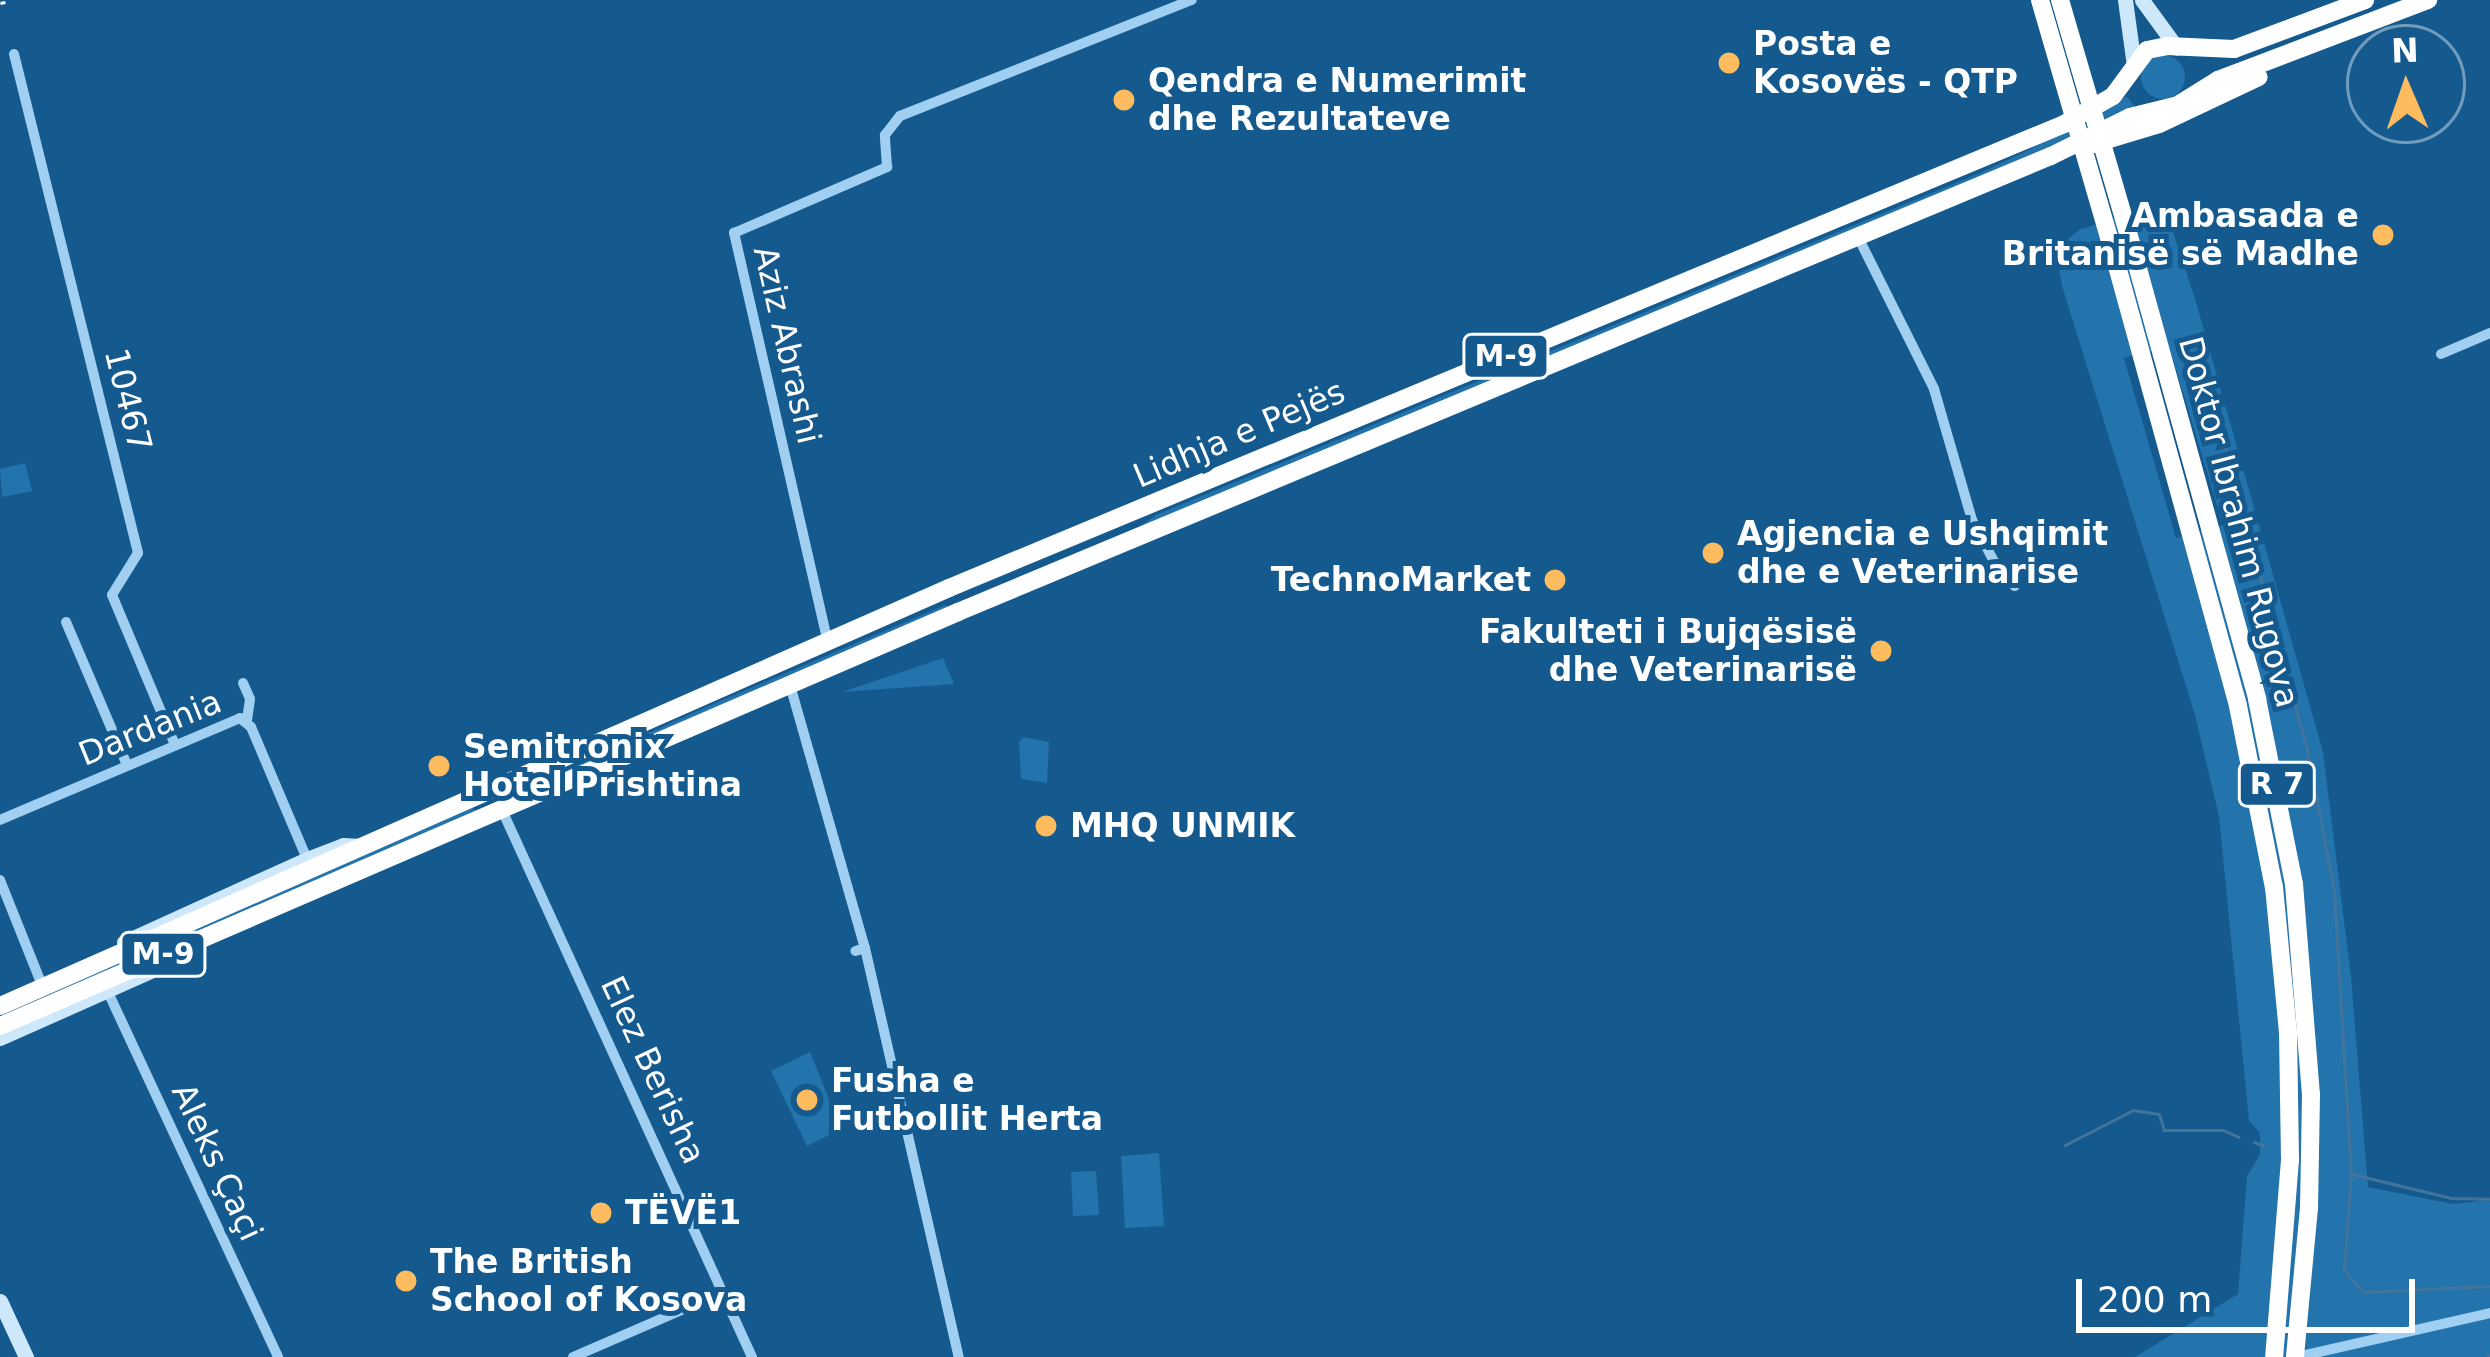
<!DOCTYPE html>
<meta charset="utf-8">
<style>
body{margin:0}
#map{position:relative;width:2490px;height:1357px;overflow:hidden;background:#145a8f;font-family:"DejaVu Sans",sans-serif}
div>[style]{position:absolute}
.green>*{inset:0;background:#2373ac}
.round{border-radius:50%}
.stream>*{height:3px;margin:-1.5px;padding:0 1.5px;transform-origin:1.5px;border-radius:1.5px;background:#43759c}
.street>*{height:10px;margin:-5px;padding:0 5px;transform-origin:5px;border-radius:5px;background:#a0cff1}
.secondary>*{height:15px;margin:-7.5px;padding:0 7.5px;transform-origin:7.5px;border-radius:7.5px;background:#cee8fb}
.highway>*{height:18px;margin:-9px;padding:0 9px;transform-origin:9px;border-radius:9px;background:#fff}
.rail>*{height:8px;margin-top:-4px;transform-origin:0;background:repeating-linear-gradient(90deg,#145a8f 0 9px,#fff 0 18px);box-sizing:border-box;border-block:3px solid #fff}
.highway-bridge>*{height:18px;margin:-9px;padding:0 9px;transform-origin:9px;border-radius:9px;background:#fff}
.dots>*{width:33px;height:33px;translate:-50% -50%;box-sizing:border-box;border:6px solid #145a8f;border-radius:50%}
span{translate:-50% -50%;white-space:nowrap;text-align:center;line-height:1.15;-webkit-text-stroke:10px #145a8f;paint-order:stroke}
.shield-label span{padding:3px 9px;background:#145a8f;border:3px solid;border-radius:9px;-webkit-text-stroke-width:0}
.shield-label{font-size:30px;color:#fff;font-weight:700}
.poi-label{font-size:33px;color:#fff;font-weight:700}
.left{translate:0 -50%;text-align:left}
.right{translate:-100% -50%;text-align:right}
.street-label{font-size:33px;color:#fff}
.north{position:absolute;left:2346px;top:24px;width:120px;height:120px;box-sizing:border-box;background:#145a8f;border:3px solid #729cbc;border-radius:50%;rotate:358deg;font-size:33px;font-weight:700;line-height:48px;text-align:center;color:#fff}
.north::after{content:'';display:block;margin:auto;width:42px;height:54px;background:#ffbc5f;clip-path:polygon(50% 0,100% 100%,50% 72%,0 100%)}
.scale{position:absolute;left:2076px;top:1279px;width:339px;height:54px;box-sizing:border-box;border:6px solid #fff;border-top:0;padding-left:15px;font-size:36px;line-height:42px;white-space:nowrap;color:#fff;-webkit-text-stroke:9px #145a8f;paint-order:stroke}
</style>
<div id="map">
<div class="green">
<i class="round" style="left:2141px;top:55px;width:44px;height:44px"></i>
<i style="clip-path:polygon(2126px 96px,2137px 109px,2003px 169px,1139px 527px,1156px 515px,1982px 172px,2094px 119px)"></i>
<i style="clip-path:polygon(evenodd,2150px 207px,2167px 214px,2196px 302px,2323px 752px,2351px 977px,2368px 1187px,2453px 1204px,2490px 1200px,2490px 1357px,2135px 1357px,2238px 1294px,2247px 1176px,2260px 1155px,2260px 1133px,2249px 1121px,2219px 816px,2195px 715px,2062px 286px,2056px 249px,2079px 230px,2150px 207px,2169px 346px,2223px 525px,2176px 538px,2124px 358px,2169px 346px)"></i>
<i style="clip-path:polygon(25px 463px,32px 491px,2px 497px,0 469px)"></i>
<i style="clip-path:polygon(945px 605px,952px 609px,531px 786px,697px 711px)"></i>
<i style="clip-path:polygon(943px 658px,954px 684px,842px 692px)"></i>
<i style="clip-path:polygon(1024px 737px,1049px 742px,1047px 783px,1021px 779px,1019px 742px)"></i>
<i style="clip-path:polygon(472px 808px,478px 812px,28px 1006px,67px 986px)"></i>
<i style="clip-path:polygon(810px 1052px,841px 1129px,807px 1146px,771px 1071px)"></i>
<i style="clip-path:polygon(1159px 1153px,1164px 1226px,1125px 1228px,1121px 1156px)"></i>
<i style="clip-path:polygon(1096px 1171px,1099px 1215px,1073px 1216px,1071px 1172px)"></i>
</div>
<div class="stream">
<i style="left:2218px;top:422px;width:340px;rotate:74.8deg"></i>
<i style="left:2307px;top:750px;width:143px;rotate:79.1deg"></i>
<i style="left:2334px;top:890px;width:284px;rotate:86.6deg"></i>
<i style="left:2351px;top:1173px;width:97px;rotate:94.1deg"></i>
<i style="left:2344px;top:1270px;width:29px;rotate:49deg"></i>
<i style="left:2363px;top:1292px;width:127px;rotate:-2.7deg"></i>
<i style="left:2254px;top:1142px;width:11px;rotate:22deg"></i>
<i style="left:2065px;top:1145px;width:76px;rotate:-27.2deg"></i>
<i style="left:2133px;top:1110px;width:26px;rotate:9deg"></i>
<i style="left:2159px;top:1114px;width:17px;rotate:73deg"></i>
<i style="left:2164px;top:1130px;width:59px"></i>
<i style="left:2223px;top:1130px;width:17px;rotate:24deg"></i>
<i style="left:2352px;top:1174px;width:102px;rotate:13.6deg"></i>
<i style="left:2451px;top:1198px;width:39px;rotate:1deg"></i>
<i style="left:2486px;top:1357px;width:4px;rotate:-27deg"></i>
</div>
<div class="street">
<i style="left:14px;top:54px;width:514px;rotate:76.04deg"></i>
<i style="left:138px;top:553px;width:49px;rotate:121.8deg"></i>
<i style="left:112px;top:595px;width:163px;rotate:67.2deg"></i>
<i style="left:1858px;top:237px;width:170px;rotate:63.4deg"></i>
<i style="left:1934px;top:389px;width:136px;rotate:73.8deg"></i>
<i style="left:1972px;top:520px;width:53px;rotate:62deg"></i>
<i style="left:1997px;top:567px;width:26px;rotate:47deg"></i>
<i style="left:2441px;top:354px;width:53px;rotate:-23.2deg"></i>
<i style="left:66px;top:622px;width:155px;rotate:66.9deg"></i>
<i style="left:828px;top:643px;width:421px;rotate:-102.9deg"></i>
<i style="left:734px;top:233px;width:167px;rotate:-23.3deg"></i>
<i style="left:887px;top:167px;width:32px;rotate:-94deg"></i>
<i style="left:885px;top:135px;width:24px;rotate:-52deg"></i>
<i style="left:900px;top:116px;width:314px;rotate:-21.7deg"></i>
<i style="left:243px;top:683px;width:17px;rotate:66deg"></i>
<i style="left:250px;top:699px;width:21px;rotate:98deg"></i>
<i style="left:790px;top:685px;width:273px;rotate:74.1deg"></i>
<i style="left:865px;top:948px;width:10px;rotate:163deg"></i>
<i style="left:501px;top:808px;width:604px;rotate:65.43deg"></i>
<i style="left:0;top:820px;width:261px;rotate:-23deg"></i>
<i style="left:240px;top:718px;width:14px;rotate:39deg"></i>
<i style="left:251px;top:727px;width:143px;rotate:67deg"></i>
<i style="left:0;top:880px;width:108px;rotate:68.2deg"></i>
<i style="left:865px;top:948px;width:420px;rotate:77.1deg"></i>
<i style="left:107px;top:990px;width:405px;rotate:65deg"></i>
<i style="left:573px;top:1357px;width:163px;rotate:-23.4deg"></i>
<i style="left:2297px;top:1357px;width:198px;rotate:-12.8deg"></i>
</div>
<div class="secondary">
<i style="left:2125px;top:0;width:67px;rotate:82.2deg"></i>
<i style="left:2142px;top:0;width:59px;rotate:53.9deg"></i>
<i style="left:124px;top:942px;width:201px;rotate:-24.4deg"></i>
<i style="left:307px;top:859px;width:39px;rotate:-21deg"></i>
<i style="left:343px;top:845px;width:18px;rotate:3deg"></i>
<i style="left:0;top:1038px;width:214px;rotate:-24deg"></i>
<i style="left:0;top:1301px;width:62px;rotate:65.1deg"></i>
</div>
<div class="highway">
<i style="left:2090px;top:145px;width:72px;rotate:-16.9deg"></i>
<i style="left:2159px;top:124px;width:110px;rotate:-25.2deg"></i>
<i style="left:2127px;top:229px;width:488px;rotate:74.5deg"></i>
<i style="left:2257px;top:699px;width:189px;rotate:78.7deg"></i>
<i style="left:2294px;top:884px;width:211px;rotate:85.4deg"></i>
<i style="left:2311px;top:1094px;width:114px;rotate:91deg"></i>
<i style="left:2309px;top:1208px;width:150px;rotate:95.4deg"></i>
<i style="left:2109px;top:237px;width:486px;rotate:74.6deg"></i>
<i style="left:2238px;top:706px;width:185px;rotate:78.8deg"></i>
<i style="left:2274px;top:887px;width:146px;rotate:84.5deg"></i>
<i style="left:2288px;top:1032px;width:128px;rotate:89.1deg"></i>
<i style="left:2290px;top:1160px;width:198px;rotate:94.6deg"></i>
<i style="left:0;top:1006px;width:1037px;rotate:-23.77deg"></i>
<i style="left:949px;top:588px;width:1208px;rotate:-22.59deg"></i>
<i style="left:2064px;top:124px;width:56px;rotate:-29.7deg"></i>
<i style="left:2113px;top:96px;width:57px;rotate:-53.5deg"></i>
<i style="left:2147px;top:50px;width:20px;rotate:-11deg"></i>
<i style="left:2167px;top:46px;width:67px;rotate:2.6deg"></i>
<i style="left:2234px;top:49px;width:140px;rotate:-20.5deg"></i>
<i style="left:0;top:1026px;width:1044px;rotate:-23.37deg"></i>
<i style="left:958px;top:612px;width:1184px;rotate:-22.65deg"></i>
<i style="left:2051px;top:156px;width:88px;rotate:-26.3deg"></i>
<i style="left:2130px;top:117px;width:49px;rotate:-14deg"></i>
<i style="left:2178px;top:105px;width:47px;rotate:-32deg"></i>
<i style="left:2218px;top:80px;width:225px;rotate:-20.9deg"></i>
</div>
<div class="rail">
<i style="left:0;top:1px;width:5px;rotate:-11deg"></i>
</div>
<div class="highway-bridge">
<i style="left:2040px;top:0;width:247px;rotate:73.8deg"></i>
<i style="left:2060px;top:0;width:239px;rotate:73.7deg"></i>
</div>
<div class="dots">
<i style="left:1729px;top:63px;background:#ffbc5f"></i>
<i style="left:1124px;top:100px;background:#ffbc5f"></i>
<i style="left:2383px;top:235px;background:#ffbc5f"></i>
<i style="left:1713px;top:553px;background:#ffbc5f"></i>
<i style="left:1555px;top:580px;background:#ffbc5f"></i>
<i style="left:1881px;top:651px;background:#ffbc5f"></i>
<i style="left:439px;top:766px;background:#ffbc5f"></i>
<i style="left:1046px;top:826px;background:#ffbc5f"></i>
<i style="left:807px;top:1100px;background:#ffbc5f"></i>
<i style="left:601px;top:1213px;background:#ffbc5f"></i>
<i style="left:406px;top:1281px;background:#ffbc5f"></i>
</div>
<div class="shield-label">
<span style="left:1506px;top:356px">M-9</span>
<span style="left:2277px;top:784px">R 7</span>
<span style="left:163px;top:954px">M-9</span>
</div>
<div class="poi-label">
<span class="left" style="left:1753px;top:63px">Posta e<br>Kosovës - QTP</span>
<span class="left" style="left:1148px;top:100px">Qendra e Numerimit<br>dhe Rezultateve</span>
<span class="right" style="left:2359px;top:235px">Ambasada e<br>Britanisë së Madhe</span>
<span class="left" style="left:1737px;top:553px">Agjencia e Ushqimit<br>dhe e Veterinarise</span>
<span class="right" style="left:1531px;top:580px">TechnoMarket</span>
<span class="right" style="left:1857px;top:651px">Fakulteti i Bujqësisë<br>dhe Veterinarisë</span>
<span class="left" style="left:463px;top:766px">Semitronix<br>Hotel Prishtina</span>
<span class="left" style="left:1070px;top:826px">MHQ UNMIK</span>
<span class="left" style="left:831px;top:1100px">Fusha e<br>Futbollit Herta</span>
<span class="left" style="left:625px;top:1213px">TËVË1</span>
<span class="left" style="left:430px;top:1281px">The British<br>School of Kosova</span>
</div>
<div class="street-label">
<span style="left:787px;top:345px;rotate:77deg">Aziz Abrashi</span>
<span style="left:128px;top:400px;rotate:76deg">10467</span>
<span style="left:1239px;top:434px;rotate:-23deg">Lidhja e Pejës</span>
<span style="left:2239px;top:522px;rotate:75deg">Doktor Ibrahim Rugova</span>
<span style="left:150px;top:728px;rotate:-22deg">Dardania</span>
<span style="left:653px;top:1070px;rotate:65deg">Elez Berisha</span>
<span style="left:217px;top:1162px;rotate:65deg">Aleks Çaçi</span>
</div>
<div class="north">N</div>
<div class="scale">200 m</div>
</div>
